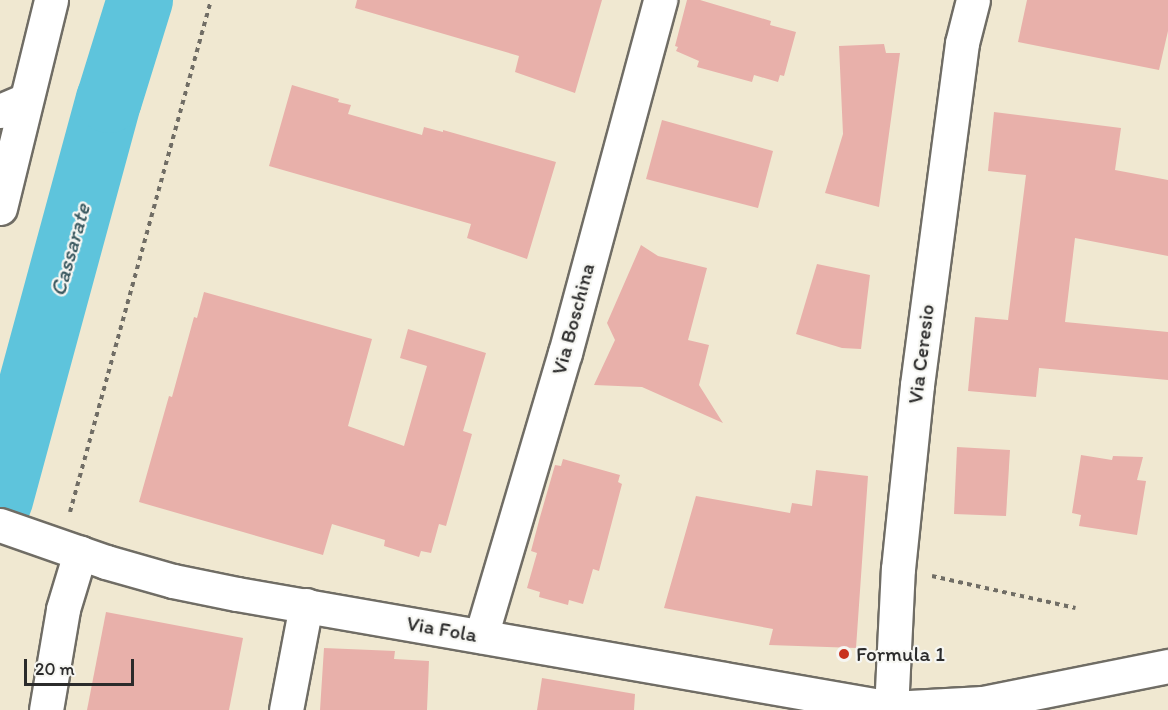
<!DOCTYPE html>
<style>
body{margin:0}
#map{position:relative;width:1168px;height:710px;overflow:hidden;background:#f0e8d1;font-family:Itim,sans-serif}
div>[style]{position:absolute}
.river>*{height:66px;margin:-33px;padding:0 33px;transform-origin:33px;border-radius:33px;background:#5ec4dc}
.building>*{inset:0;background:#e8b0aa}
.path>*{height:4px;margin-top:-2px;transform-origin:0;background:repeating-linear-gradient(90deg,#706d65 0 4.5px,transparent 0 9px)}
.roads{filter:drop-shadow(2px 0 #706d65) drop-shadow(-2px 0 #706d65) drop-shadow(0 2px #706d65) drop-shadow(0 -2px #706d65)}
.minor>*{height:33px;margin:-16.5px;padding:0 16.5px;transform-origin:16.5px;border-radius:16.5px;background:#fff}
.major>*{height:33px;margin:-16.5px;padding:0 16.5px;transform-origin:16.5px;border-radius:16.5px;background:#fff}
.dots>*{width:16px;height:16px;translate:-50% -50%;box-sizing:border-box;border:3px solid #f6f6f2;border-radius:50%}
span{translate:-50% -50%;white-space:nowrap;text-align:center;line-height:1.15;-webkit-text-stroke:4.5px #f6f6f2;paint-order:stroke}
.street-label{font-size:21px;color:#2b2b2b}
.poi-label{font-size:21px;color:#2b2b2b}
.left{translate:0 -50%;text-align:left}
.water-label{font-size:22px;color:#3a5960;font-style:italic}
.scale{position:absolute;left:24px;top:659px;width:110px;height:27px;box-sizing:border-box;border:3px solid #2b2b2b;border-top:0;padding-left:8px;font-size:18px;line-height:21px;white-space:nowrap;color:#2b2b2b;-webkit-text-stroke:4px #f6f6f2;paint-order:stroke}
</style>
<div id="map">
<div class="river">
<i style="left:0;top:500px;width:415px;rotate:-74.8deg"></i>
<i style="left:109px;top:100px;width:105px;rotate:-72.8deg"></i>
</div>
<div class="building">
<i style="clip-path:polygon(357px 0,602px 0,575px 93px,515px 72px,519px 56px,355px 8px)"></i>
<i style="clip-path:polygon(687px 0,700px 0,771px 21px,770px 25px,796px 32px,784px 76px,780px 75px,778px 82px,754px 75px,752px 82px,697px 67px,699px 61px,676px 51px,678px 47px,675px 46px)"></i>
<i style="clip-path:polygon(1027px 0,1168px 0,1168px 31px,1159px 70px,1018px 42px)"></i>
<i style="clip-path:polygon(884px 44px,886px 53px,900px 53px,879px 207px,825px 193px,843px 134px,839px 46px)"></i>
<i style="clip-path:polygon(292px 85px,339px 99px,338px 102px,351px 105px,348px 114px,422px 135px,424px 127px,443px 132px,443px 130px,556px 162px,527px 259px,467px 238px,471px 224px,269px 166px)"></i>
<i style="clip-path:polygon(994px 112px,1121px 128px,1115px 170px,1168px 180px,1168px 256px,1075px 238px,1065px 322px,1168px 332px,1168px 380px,1039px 368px,1036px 397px,968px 391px,975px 317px,1008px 320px,1026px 175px,988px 171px)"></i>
<i style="clip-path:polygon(662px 120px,773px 151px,758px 208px,646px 179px)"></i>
<i style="clip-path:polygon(641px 245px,658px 256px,707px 268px,688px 340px,709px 345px,699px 385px,723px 423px,642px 387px,594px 385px,615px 340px,607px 323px)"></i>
<i style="clip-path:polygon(817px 264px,870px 275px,861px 349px,842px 348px,796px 334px)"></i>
<i style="clip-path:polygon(204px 292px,372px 339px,348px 426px,404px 446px,427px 366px,400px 358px,408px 329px,486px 353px,463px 431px,472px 434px,446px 526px,439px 524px,431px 553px,421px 551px,419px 557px,384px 546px,385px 540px,332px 524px,323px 555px,139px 502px,169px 396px,172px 397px,194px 317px,197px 318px)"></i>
<i style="clip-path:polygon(957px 447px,1010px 450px,1006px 516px,954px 514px)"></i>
<i style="clip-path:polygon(1081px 455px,1112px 460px,1113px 456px,1143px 457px,1137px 480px,1146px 481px,1137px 535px,1079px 526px,1081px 515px,1072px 513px)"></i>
<i style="clip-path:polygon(563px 459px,620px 475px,618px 482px,622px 484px,599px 571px,593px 569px,583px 604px,569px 600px,568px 605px,539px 597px,540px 592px,527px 588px,537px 553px,531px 551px,540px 517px,555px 465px,561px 466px)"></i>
<i style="clip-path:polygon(816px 470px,868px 476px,856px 648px,769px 645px,773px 629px,664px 608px,696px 496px,790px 513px,792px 503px,812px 506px)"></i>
<i style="clip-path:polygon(106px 612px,243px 638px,229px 710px,87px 710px)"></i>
<i style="clip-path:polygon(324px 648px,395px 651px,394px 659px,429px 661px,427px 710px,320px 710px)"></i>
<i style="clip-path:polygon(542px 678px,635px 694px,634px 710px,537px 710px)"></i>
</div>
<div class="path">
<i style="left:70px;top:512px;width:531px;rotate:-74.6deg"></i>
<i style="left:932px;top:576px;width:147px;rotate:12.6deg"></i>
</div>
<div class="roads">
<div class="minor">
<i style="left:0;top:111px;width:28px;rotate:-23deg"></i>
<i style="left:0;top:525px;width:112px;rotate:19.2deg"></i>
<i style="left:106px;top:562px;width:70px;rotate:15.8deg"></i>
<i style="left:173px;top:581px;width:65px;rotate:11.5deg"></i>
<i style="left:237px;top:594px;width:664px;rotate:9.89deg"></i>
<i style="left:891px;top:708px;width:92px;rotate:-3.1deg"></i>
<i style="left:983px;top:703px;width:189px;rotate:-11.3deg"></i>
<i style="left:481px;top:636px;width:295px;rotate:-73.5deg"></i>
<i style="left:565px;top:353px;width:366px;rotate:-74.9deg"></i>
<i style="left:46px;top:710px;width:102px;rotate:-80.4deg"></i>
<i style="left:63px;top:609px;width:59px;rotate:-73.1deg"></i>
<i style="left:286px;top:710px;width:107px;rotate:-79.2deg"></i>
</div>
<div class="major">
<i style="left:0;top:208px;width:214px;rotate:-76.2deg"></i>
<i style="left:891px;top:710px;width:141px;rotate:-87.2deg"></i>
<i style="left:898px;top:569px;width:185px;rotate:-84.1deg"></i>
<i style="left:917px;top:385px;width:345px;rotate:-82.5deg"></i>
<i style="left:962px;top:43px;width:44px;rotate:-75.7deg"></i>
</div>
</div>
<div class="dots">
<i style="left:844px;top:654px;background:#c8321e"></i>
</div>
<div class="street-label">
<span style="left:573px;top:319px;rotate:-75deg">Via Boschina</span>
<span style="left:921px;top:354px;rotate:-83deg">Via Ceresio</span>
<span style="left:442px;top:629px;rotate:10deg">Via Fola</span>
</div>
<div class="poi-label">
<span class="left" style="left:856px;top:654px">Formula 1</span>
</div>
<div class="water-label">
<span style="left:70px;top:250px;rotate:-74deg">Cassarate</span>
</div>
<div class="scale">20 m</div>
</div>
